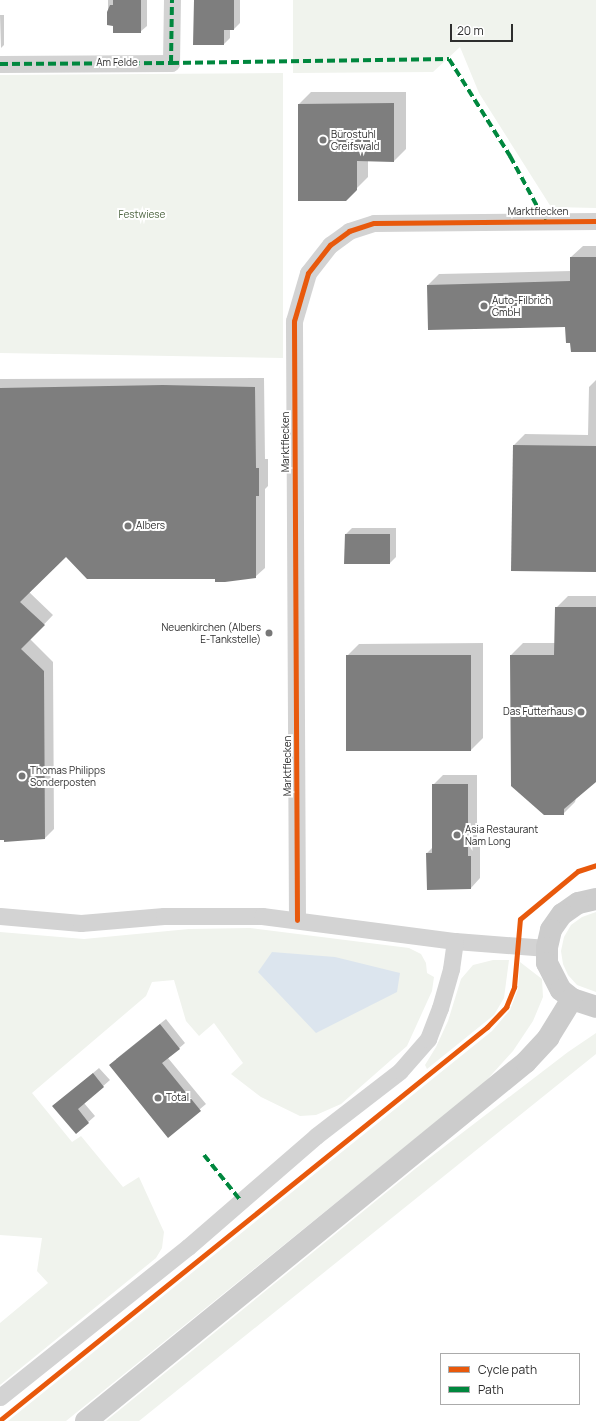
<!DOCTYPE html>
<meta charset="utf-8">
<style>
body{margin:0}
#map{position:relative;width:596px;height:1421px;overflow:hidden;background:#fff;font-family:Manrope,sans-serif}
div>[style]{position:absolute}
.green>*{inset:0;background:#f0f3ed}
.water>*{inset:0;background:#dce5ee}
.shadow>*{inset:0;background:#0003}
.building>*{inset:0;background:#7e7e7e}
.minor>*{height:17px;margin:-8.5px;padding:0 8.5px;transform-origin:8.5px;border-radius:8.5px;background:#d3d3d3}
.secondary>*{height:22px;margin:-11px;padding:0 11px;transform-origin:11px;border-radius:11px;background:#ccc}
.quiet>*{height:4px;margin-top:-2px;transform-origin:0;background:repeating-linear-gradient(90deg,#00873e 0 8px,transparent 0 12px)}
.cycleway>*{height:5px;margin:-2.5px;padding:0 2.5px;transform-origin:2.5px;border-radius:2.5px;background:#e8590c}
.dots>*{width:11px;height:11px;translate:-50% -50%;box-sizing:border-box;border:2px solid #fff;border-radius:50%}
span{translate:-50% -50%;white-space:nowrap;text-align:center;line-height:1.15;-webkit-text-stroke:4px #fff;paint-order:stroke}
.street-label{font-size:10px;color:#2e2e2e}
.poi-label{font-size:10px;color:#2e2e2e}
.left{translate:0 -50%;text-align:left}
.right{translate:-100% -50%;text-align:right}
.park-label{font-size:10px;color:#4e6541}
.legend{position:absolute;left:440px;top:1353px;width:140px;height:52px;box-sizing:border-box;background:#fff;border:1px solid #ababab;margin:0;padding:5px 7px;list-style:none;font-size:12px;color:#2e2e2e}
.legend li{display:flex;align-items:center;gap:8px;height:20px}
.legend b{width:20px;border:1px solid #ababab}
.scale{position:absolute;left:450px;top:24px;width:63px;height:18px;box-sizing:border-box;border:2px solid #2e2e2e;border-top:0;padding-left:5px;font-size:12px;line-height:14px;white-space:nowrap;color:#2e2e2e;-webkit-text-stroke:3px #fff;paint-order:stroke}
</style>
<div id="map">
<div class="green">
<i style="clip-path:polygon(293px 0,596px 0,596px 208px,551px 207px,479px 93px,460px 47px,433px 72px,293px 73px)"></i>
<i style="clip-path:polygon(283px 73px,283px 358px,0 353px,0 75px)"></i>
<i style="clip-path:polygon(596px 912px,596px 992px,577px 985px,568px 975px,563px 964px,561px 951px,564px 937px,571px 925px,582px 917px)"></i>
<i style="clip-path:polygon(250px 928px,409px 948px,421px 954px,426px 963px,427px 973px,434px 977px,432px 991px,407px 1046px,341px 1104px,316px 1115px,300px 1116px,261px 1097px,231px 1074px,243px 1063px,214px 1023px,199px 1036px,186px 1021px,174px 980px,152px 982px,146px 996px,32px 1093px,72px 1142px,81px 1136px,123px 1187px,139px 1177px,164px 1232px,162px 1248px,156px 1258px,0 1385px,0 1323px,48px 1283px,37px 1271px,42px 1238px,0 1235px,0 932px,84px 939px,189px 929px)"></i>
<i style="clip-path:polygon(493px 960px,509px 960px,504px 998px,494px 1015px,427px 1069px,425px 1065px,436px 1047px,448px 1021px,461px 979px,473px 965px)"></i>
<i style="clip-path:polygon(520px 962px,542px 979px,543px 997px,533px 1021px,513px 1051px,484px 1083px,66px 1421px,8px 1421px,492px 1031px,510px 1010px,518px 989px)"></i>
<i style="clip-path:polygon(596px 1033px,596px 1054px,139px 1421px,106px 1421px,415px 1169px,568px 1052px)"></i>
</div>
<div class="water">
<i style="clip-path:polygon(272px 952px,335px 957px,400px 973px,397px 992px,316px 1033px,258px 972px)"></i>
</div>
<div class="shadow">
<i style="clip-path:polygon(108px 0,147px 0,147px 26px,140px 32px,108px 24px)"></i>
<i style="clip-path:polygon(196px 0,240px 0,240px 23px,234px 29px,230px 29px,230px 38px,224px 44px)"></i>
<i style="clip-path:polygon(0 15px,4px 15px,4px 45px,1px 48px)"></i>
<i style="clip-path:polygon(311px 92px,406px 92px,406px 149px,394px 161px,368px 161px,368px 177px,345px 200px,299px 200px,299px 104px)"></i>
<i style="clip-path:polygon(583px 246px,596px 246px,596px 351px,571px 342px,566px 326px,428px 285px,439px 274px,571px 271px,571px 257px)"></i>
<i style="clip-path:polygon(264px 378px,265px 459px,268px 459px,268px 486px,265px 489px,265px 568px,255px 577px,216px 578px,66px 555px,29px 592px,53px 615px,30px 639px,53px 662px,54px 829px,45px 838px,0 839px,0 379px)"></i>
<i style="clip-path:polygon(596px 380px,596px 571px,514px 445px,525px 434px,588px 435px,589px 387px)"></i>
<i style="clip-path:polygon(352px 528px,396px 528px,396px 557px,390px 563px,345px 563px,346px 534px)"></i>
<i style="clip-path:polygon(568px 596px,596px 596px,596px 781px,576px 798px,575px 802px,563px 814px,511px 655px,523px 643px,555px 643px,556px 608px)"></i>
<i style="clip-path:polygon(483px 643px,483px 738px,471px 750px,347px 656px,359px 644px)"></i>
<i style="clip-path:polygon(443px 775px,477px 775px,477px 847px,480px 847px,480px 878px,471px 888px,427px 853px,433px 847px,433px 785px)"></i>
<i style="clip-path:polygon(166px 1019px,185px 1043px,168px 1058px,206px 1104px,168px 1136px,116px 1059px)"></i>
<i style="clip-path:polygon(99px 1068px,110px 1080px,84px 1103px,95px 1116px,76px 1133px,54px 1106px)"></i>
</div>
<div class="building">
<i style="clip-path:polygon(113px 0,141px 0,141px 33px,113px 33px,113px 26px,107px 25px,107px 12px,110px 5px,113px 5px)"></i>
<i style="clip-path:polygon(194px 0,234px 0,234px 30px,224px 30px,224px 45px,193px 45px)"></i>
<i style="clip-path:polygon(394px 103px,394px 162px,357px 161px,357px 190px,346px 201px,298px 201px,298px 104px)"></i>
<i style="clip-path:polygon(570px 257px,596px 257px,596px 352px,571px 352px,570px 343px,566px 343px,565px 327px,428px 330px,427px 285px,570px 281px)"></i>
<i style="clip-path:polygon(163px 385px,255px 387px,256px 468px,259px 468px,259px 496px,256px 496px,256px 578px,225px 582px,215px 582px,215px 579px,87px 579px,66px 557px,20px 602px,45px 625px,21px 649px,44px 671px,45px 839px,4px 842px,4px 840px,0 840px,0 388px)"></i>
<i style="clip-path:polygon(513px 445px,596px 446px,596px 572px,511px 571px)"></i>
<i style="clip-path:polygon(345px 534px,390px 534px,390px 564px,344px 564px)"></i>
<i style="clip-path:polygon(555px 607px,596px 607px,596px 782px,564px 809px,564px 815px,544px 815px,511px 786px,510px 655px,554px 655px)"></i>
<i style="clip-path:polygon(346px 655px,471px 655px,471px 751px,346px 751px)"></i>
<i style="clip-path:polygon(432px 784px,468px 784px,468px 856px,471px 856px,471px 889px,427px 890px,426px 853px,432px 853px)"></i>
<i style="clip-path:polygon(160px 1024px,180px 1049px,162px 1063px,201px 1111px,168px 1138px,109px 1065px)"></i>
<i style="clip-path:polygon(93px 1073px,104px 1087px,78px 1109px,89px 1123px,76px 1134px,52px 1106px)"></i>
</div>
<div class="minor">
<i style="left:0;top:64px;width:171px;rotate:-0.3deg"></i>
<i style="left:171px;top:63px;width:63px;rotate:-89.1deg"></i>
<i style="left:0;top:916px;width:81px;rotate:4.9deg"></i>
<i style="left:81px;top:923px;width:83px;rotate:-4.8deg"></i>
<i style="left:164px;top:916px;width:98px"></i>
<i style="left:262px;top:916px;width:195px;rotate:7.4deg"></i>
<i style="left:455px;top:941px;width:92px;rotate:4.4deg"></i>
<i style="left:297px;top:920px;width:599px;rotate:-90.29deg"></i>
<i style="left:294px;top:321px;width:50px;rotate:-73.7deg"></i>
<i style="left:308px;top:273px;width:36px;rotate:-52deg"></i>
<i style="left:330px;top:245px;width:24px;rotate:-36deg"></i>
<i style="left:349px;top:231px;width:26px;rotate:-18deg"></i>
<i style="left:374px;top:223px;width:222px;rotate:-0.5deg"></i>
<i style="left:0;top:1397px;width:241px;rotate:-38.6deg"></i>
<i style="left:188px;top:1247px;width:169px;rotate:-40.9deg"></i>
<i style="left:316px;top:1136px;width:106px;rotate:-37.7deg"></i>
<i style="left:400px;top:1071px;width:43px;rotate:-48.8deg"></i>
<i style="left:428px;top:1039px;width:33px;rotate:-69deg"></i>
<i style="left:440px;top:1008px;width:41px;rotate:-74.2deg"></i>
<i style="left:451px;top:969px;width:28px;rotate:-82deg"></i>
</div>
<div class="secondary">
<i style="left:596px;top:899px;width:18px;rotate:167deg"></i>
<i style="left:578px;top:903px;width:19px;rotate:145deg"></i>
<i style="left:562px;top:914px;width:19px;rotate:125deg"></i>
<i style="left:551px;top:930px;width:18px;rotate:103deg"></i>
<i style="left:547px;top:948px;width:15px;rotate:90deg"></i>
<i style="left:547px;top:963px;width:30px;rotate:63deg"></i>
<i style="left:561px;top:990px;width:14px;rotate:39deg"></i>
<i style="left:572px;top:999px;width:25px;rotate:18deg"></i>
<i style="left:86px;top:1421px;width:568px;rotate:-39.21deg"></i>
<i style="left:526px;top:1062px;width:33px;rotate:-47deg"></i>
<i style="left:548px;top:1038px;width:46px;rotate:-58.4deg"></i>
</div>
<div class="quiet">
<i style="left:171px;top:63px;width:278px;rotate:-0.8deg"></i>
<i style="left:449px;top:59px;width:115px;rotate:57.8deg"></i>
<i style="left:510px;top:156px;width:74px;rotate:61.7deg"></i>
<i style="left:0;top:64px;width:171px;rotate:-0.3deg"></i>
<i style="left:171px;top:63px;width:63px;rotate:-89.1deg"></i>
<i style="left:204px;top:1155px;width:59px;rotate:51.2deg"></i>
</div>
<div class="cycleway">
<i style="left:297px;top:920px;width:599px;rotate:-90.29deg"></i>
<i style="left:294px;top:321px;width:50px;rotate:-73.7deg"></i>
<i style="left:308px;top:273px;width:36px;rotate:-52deg"></i>
<i style="left:330px;top:245px;width:24px;rotate:-36deg"></i>
<i style="left:349px;top:231px;width:26px;rotate:-18deg"></i>
<i style="left:374px;top:223px;width:222px;rotate:-0.5deg"></i>
<i style="left:0;top:1420px;width:626px;rotate:-38.9deg"></i>
<i style="left:487px;top:1027px;width:28px;rotate:-46deg"></i>
<i style="left:506px;top:1007px;width:22px;rotate:-68deg"></i>
<i style="left:514px;top:987px;width:68px;rotate:-85deg"></i>
<i style="left:520px;top:919px;width:75px;rotate:-39.6deg"></i>
<i style="left:578px;top:871px;width:19px;rotate:-18deg"></i>
</div>
<div class="dots">
<i style="left:323px;top:140px;background:#777"></i>
<i style="left:484px;top:306px;background:#777"></i>
<i style="left:128px;top:526px;background:#777"></i>
<i style="left:269px;top:633px;background:#777"></i>
<i style="left:581px;top:712px;background:#777"></i>
<i style="left:22px;top:776px;background:#777"></i>
<i style="left:457px;top:835px;background:#777"></i>
<i style="left:158px;top:1098px;background:#777"></i>
</div>
<div class="street-label">
<span style="left:117px;top:63px">Am Felde</span>
<span style="left:538px;top:212px">Marktflecken</span>
<span style="left:286px;top:442px;rotate:-90deg">Marktflecken</span>
<span style="left:288px;top:766px;rotate:-90deg">Marktflecken</span>
</div>
<div class="poi-label">
<span class="left" style="left:331px;top:140px">Bürostuhl<br>Greifswald</span>
<span class="left" style="left:492px;top:306px">Auto-Filbrich<br>GmbH</span>
<span class="left" style="left:136px;top:526px">Albers</span>
<span class="right" style="left:261px;top:633px">Neuenkirchen (Albers<br>E-Tankstelle)</span>
<span class="right" style="left:573px;top:712px">Das Futterhaus</span>
<span class="left" style="left:30px;top:776px">Thomas Philipps<br>Sonderposten</span>
<span class="left" style="left:465px;top:835px">Asia Restaurant<br>Nam Long</span>
<span class="left" style="left:166px;top:1098px">Total</span>
</div>
<div class="park-label">
<span style="left:142px;top:215px">Festwiese</span>
</div>
<ul class="legend">
<li><b style="height:5px;background:#e8590c"></b>Cycle path</li>
<li><b style="height:5px;background:#00873e"></b>Path</li>
</ul>
<div class="scale">20 m</div>
</div>
